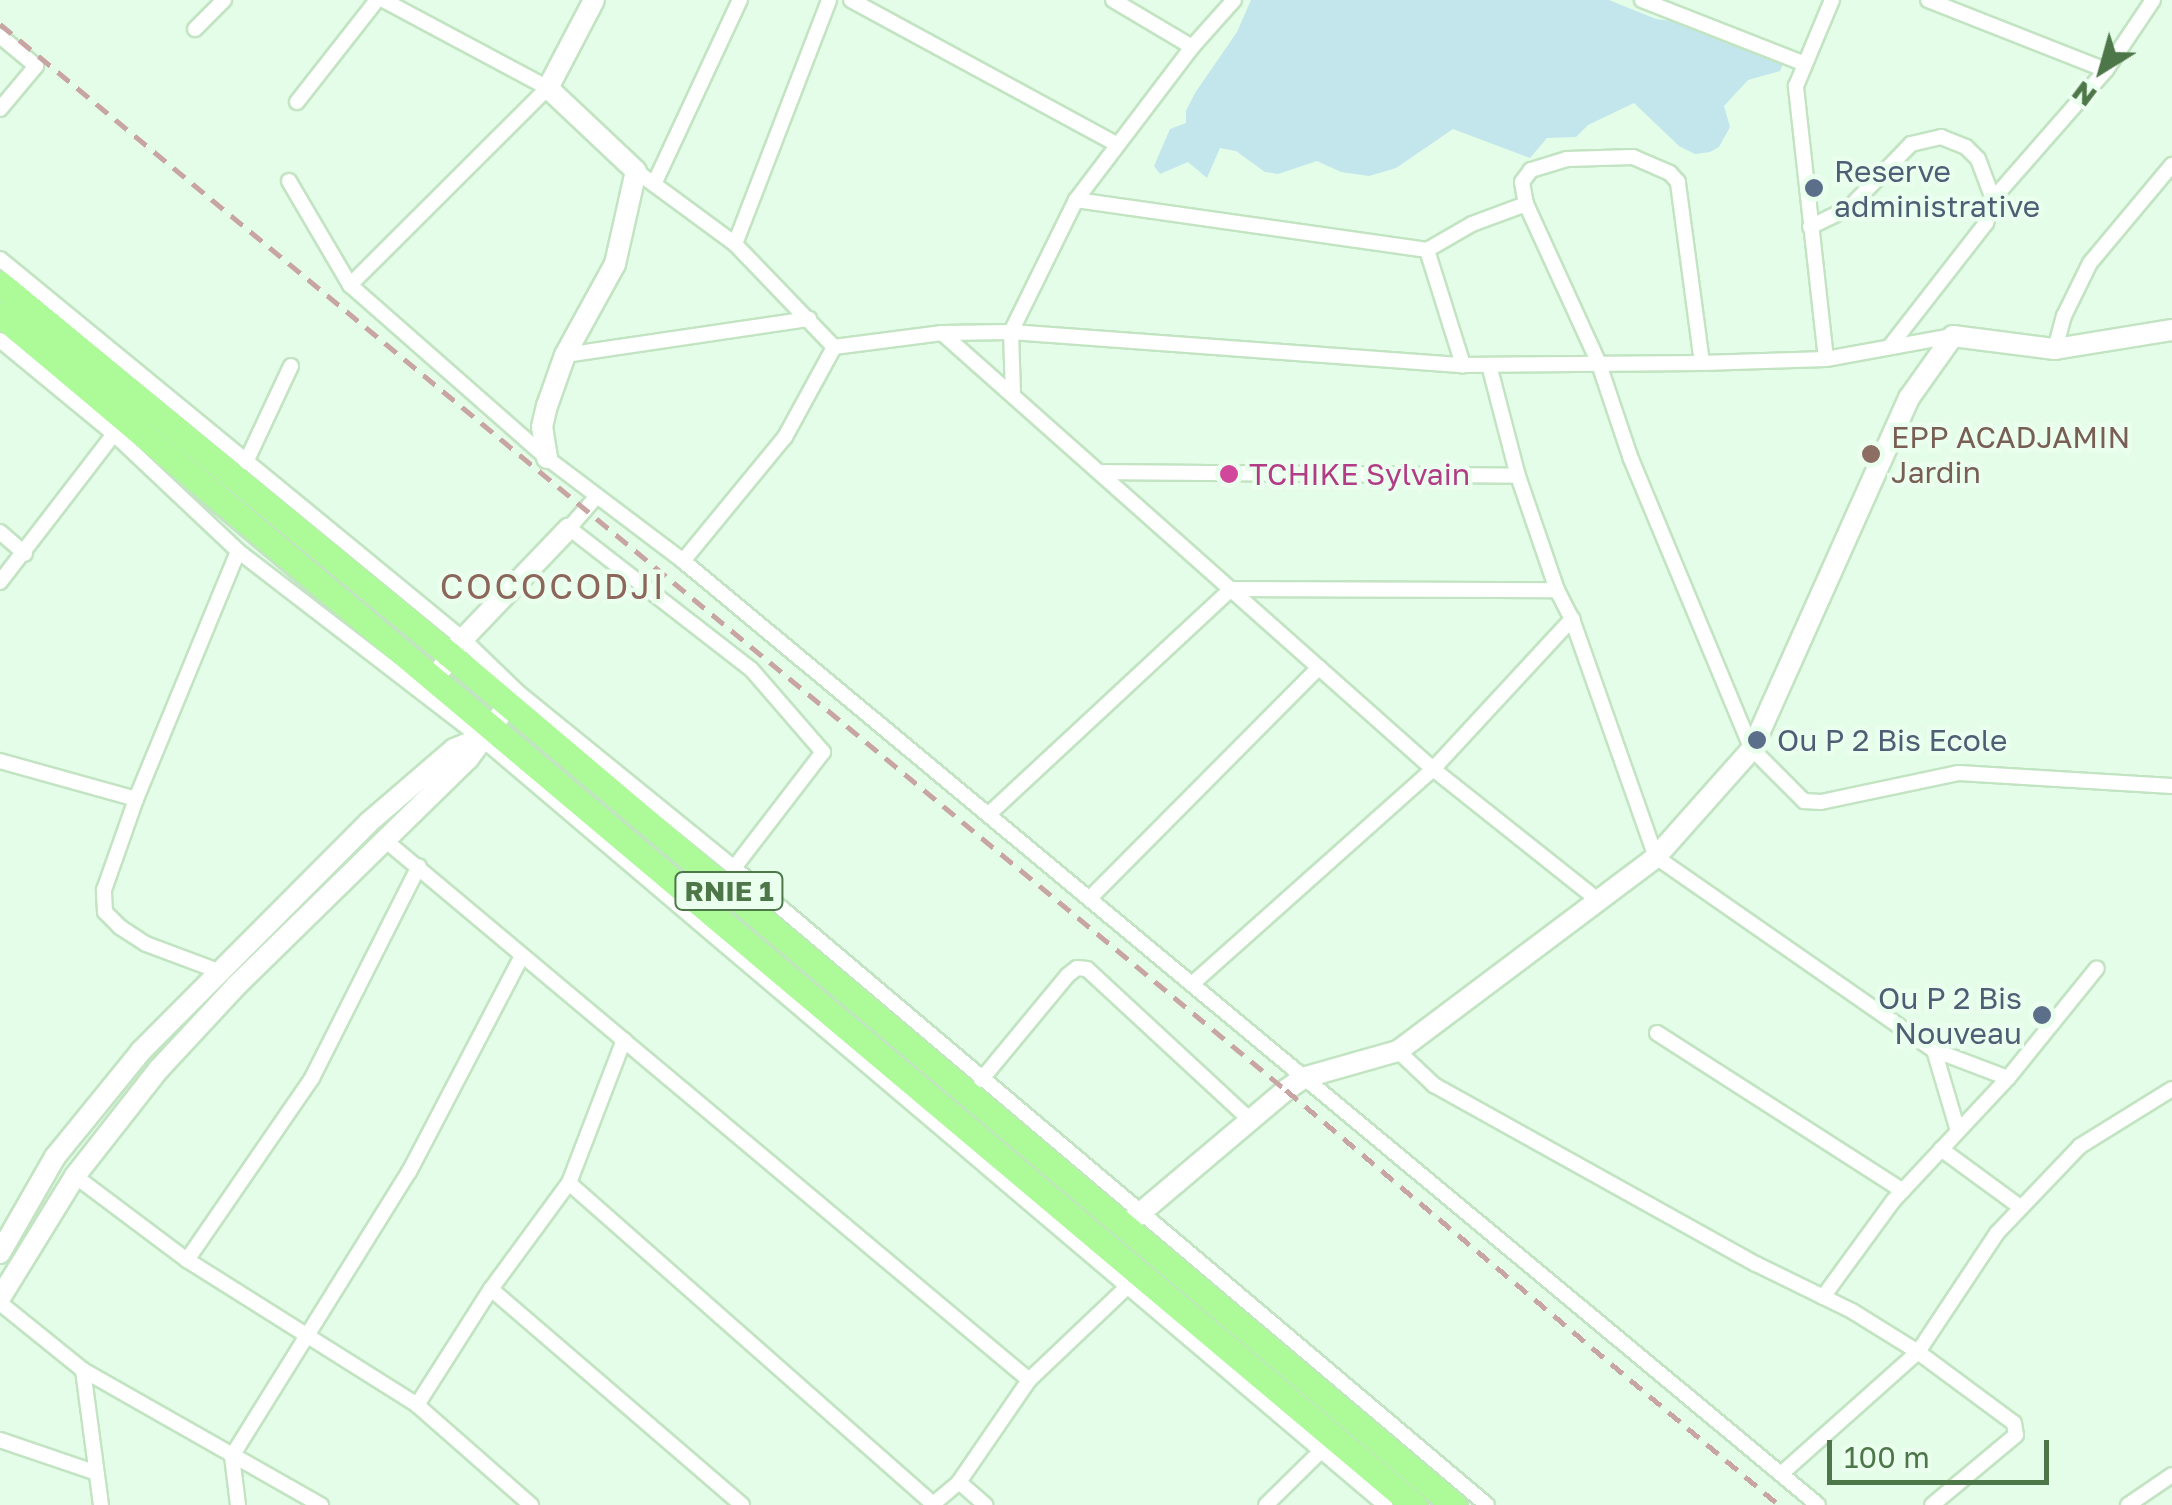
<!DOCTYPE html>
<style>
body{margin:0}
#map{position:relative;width:2172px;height:1505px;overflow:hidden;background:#e4fde8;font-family:"Golos Text",sans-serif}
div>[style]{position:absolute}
.green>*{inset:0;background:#c2e6ec}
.roads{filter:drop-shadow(2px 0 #c2e4c2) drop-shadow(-2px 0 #c2e4c2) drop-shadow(0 2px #c2e4c2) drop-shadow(0 -2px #c2e4c2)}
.street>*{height:14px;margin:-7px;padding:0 7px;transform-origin:7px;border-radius:7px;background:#fff}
.secondary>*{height:20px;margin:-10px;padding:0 10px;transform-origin:10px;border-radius:10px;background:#fff}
.highway>*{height:25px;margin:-12.5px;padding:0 12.5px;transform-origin:12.5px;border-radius:12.5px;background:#acfa98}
.rail>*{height:5px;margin-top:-2.5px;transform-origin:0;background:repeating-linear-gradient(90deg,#c8a5a2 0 15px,transparent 0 25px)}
.dots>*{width:28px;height:28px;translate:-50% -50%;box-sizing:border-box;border:5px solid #ebffee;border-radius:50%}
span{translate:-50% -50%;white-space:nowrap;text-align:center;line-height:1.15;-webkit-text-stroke:9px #ebffee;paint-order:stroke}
.shield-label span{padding:2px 8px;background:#ebffee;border:2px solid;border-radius:8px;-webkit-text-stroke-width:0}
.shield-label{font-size:28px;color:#4d7748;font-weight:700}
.service-label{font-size:30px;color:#4e5e75}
.left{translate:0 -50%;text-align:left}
.right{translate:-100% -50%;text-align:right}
.education-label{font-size:30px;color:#785e54}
.hotel-label{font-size:30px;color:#b23c85}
.quarter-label{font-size:35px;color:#8d665b;letter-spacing:2.5px}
.north{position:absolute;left:2052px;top:20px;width:100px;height:100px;-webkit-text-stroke:8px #ebffee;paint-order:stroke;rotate:217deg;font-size:28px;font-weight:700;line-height:40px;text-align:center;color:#4d7748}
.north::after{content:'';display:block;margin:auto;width:35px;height:45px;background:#4d7748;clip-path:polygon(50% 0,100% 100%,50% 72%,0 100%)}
.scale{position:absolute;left:1827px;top:1440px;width:222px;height:45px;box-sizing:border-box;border:5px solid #4d7748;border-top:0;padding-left:12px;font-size:30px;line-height:35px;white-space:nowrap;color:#4d7748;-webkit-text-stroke:8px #ebffee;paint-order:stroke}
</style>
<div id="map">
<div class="green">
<i style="clip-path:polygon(1251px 0,1609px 0,1656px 19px,1695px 24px,1785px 60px,1780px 71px,1748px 80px,1724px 106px,1730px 127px,1719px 147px,1710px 152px,1695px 154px,1679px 146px,1634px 103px,1588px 125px,1576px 137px,1547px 138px,1530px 158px,1453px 129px,1396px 168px,1369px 176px,1341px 172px,1317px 161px,1278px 174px,1265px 172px,1236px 151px,1220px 148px,1207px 178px,1188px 162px,1160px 174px,1154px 166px,1170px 129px,1186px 123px,1186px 111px,1195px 93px,1237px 32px)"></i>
</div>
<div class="roads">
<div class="street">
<i style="left:851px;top:0;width:302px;rotate:28.5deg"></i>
<i style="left:1113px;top:0;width:92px;rotate:30.7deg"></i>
<i style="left:1642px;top:0;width:173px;rotate:21.4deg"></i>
<i style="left:1928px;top:0;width:191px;rotate:21.5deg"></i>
<i style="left:195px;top:29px;width:41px;rotate:-45deg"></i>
<i style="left:0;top:36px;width:47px;rotate:39.8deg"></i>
<i style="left:36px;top:66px;width:56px;rotate:129.9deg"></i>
<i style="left:297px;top:102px;width:130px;rotate:-51.9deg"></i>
<i style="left:636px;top:171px;width:123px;rotate:36.4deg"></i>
<i style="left:735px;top:244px;width:143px;rotate:46.1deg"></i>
<i style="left:834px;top:347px;width:109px;rotate:-7.4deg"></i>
<i style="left:942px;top:333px;width:69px;rotate:-0.8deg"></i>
<i style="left:1011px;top:332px;width:453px;rotate:4.2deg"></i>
<i style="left:1463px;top:365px;width:239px;rotate:-0.5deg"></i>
<i style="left:1702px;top:363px;width:124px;rotate:-1.8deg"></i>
<i style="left:1826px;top:359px;width:129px;rotate:-10.3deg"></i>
<i style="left:289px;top:181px;width:121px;rotate:59.6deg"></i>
<i style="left:350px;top:285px;width:262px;rotate:41.3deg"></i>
<i style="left:547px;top:458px;width:171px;rotate:37.1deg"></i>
<i style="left:683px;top:561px;width:1476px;rotate:39.75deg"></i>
<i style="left:655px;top:182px;width:201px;rotate:-65deg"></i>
<i style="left:1993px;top:199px;width:171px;rotate:-48.8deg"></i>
<i style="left:2106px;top:70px;width:84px;rotate:-56.1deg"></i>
<i style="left:1076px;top:200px;width:355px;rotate:8.1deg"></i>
<i style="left:1427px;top:250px;width:52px;rotate:-30deg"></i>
<i style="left:1472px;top:224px;width:58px;rotate:-20.3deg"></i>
<i style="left:1810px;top:227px;width:43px;rotate:-26deg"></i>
<i style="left:1849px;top:208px;width:89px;rotate:-45.9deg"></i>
<i style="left:1911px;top:144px;width:31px;rotate:-13deg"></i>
<i style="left:1941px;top:137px;width:27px;rotate:22deg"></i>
<i style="left:1966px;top:147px;width:17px;rotate:45deg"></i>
<i style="left:1978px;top:159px;width:43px;rotate:69.4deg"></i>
<i style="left:1993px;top:199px;width:25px;rotate:106deg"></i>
<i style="left:1986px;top:223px;width:155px;rotate:127.9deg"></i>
<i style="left:735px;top:244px;width:261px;rotate:-68.9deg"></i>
<i style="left:1427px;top:250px;width:121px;rotate:72.6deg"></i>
<i style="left:0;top:259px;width:599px;rotate:39.38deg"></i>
<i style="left:463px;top:639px;width:78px;rotate:44deg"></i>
<i style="left:519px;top:693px;width:277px;rotate:39.1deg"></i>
<i style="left:734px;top:868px;width:986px;rotate:40.23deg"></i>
<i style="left:350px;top:285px;width:279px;rotate:-44.9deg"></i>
<i style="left:548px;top:88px;width:187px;rotate:-151.9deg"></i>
<i style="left:942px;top:333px;width:657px;rotate:41.6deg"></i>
<i style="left:1433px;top:769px;width:212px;rotate:38.5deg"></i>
<i style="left:0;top:340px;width:148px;rotate:39.5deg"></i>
<i style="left:114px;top:434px;width:170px;rotate:43.3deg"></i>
<i style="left:238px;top:551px;width:307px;rotate:37.6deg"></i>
<i style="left:481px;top:738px;width:1186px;rotate:40.31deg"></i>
<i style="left:2055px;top:349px;width:34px;rotate:-75deg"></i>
<i style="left:2064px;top:316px;width:59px;rotate:-63.9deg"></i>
<i style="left:2090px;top:263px;width:128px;rotate:-50.1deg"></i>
<i style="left:565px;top:355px;width:247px;rotate:-8.4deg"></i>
<i style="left:1826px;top:359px;width:275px;rotate:-96.3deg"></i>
<i style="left:1796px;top:86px;width:93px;rotate:-67.3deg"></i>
<i style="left:1702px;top:363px;width:183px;rotate:-97.6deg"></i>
<i style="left:1678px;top:182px;width:12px;rotate:-132deg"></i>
<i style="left:1670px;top:173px;width:40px;rotate:-156.6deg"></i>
<i style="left:1633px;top:157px;width:66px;rotate:178.3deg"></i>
<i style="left:1567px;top:159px;width:38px;rotate:163deg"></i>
<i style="left:1531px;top:170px;width:15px;rotate:127deg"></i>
<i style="left:1522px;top:182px;width:22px;rotate:80deg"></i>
<i style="left:1526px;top:204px;width:173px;rotate:65.4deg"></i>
<i style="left:1598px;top:361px;width:103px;rotate:71.4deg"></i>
<i style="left:1631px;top:459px;width:314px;rotate:67.4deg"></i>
<i style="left:1752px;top:749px;width:74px;rotate:45deg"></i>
<i style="left:1804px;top:801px;width:17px;rotate:3deg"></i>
<i style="left:1821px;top:802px;width:141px;rotate:-11.9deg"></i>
<i style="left:1959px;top:773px;width:213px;rotate:3.5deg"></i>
<i style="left:1489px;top:365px;width:115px;rotate:75.4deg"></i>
<i style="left:1518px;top:476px;width:120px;rotate:71.1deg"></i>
<i style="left:1557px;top:590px;width:33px;rotate:63deg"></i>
<i style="left:1572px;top:619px;width:252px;rotate:70.6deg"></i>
<i style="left:1656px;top:857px;width:338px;rotate:34.8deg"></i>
<i style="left:1934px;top:1050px;width:79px;rotate:20.7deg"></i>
<i style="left:1013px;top:395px;width:63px;rotate:-91.8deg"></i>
<i style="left:1011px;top:332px;width:147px;rotate:-63.8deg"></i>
<i style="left:1076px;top:200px;width:192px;rotate:-52.8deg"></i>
<i style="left:1192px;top:47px;width:63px;rotate:-48.2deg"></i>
<i style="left:246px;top:462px;width:106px;rotate:-64.9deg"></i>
<i style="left:1101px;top:472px;width:417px;rotate:0.5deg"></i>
<i style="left:597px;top:496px;width:43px;rotate:131.2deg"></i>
<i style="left:569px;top:528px;width:230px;rotate:37.8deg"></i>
<i style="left:751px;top:669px;width:110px;rotate:49.1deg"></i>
<i style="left:823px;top:752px;width:146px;rotate:127.5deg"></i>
<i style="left:0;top:532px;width:33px;rotate:41deg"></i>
<i style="left:683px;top:561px;width:161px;rotate:-50.6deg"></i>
<i style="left:785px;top:437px;width:102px;rotate:-61.4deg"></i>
<i style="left:0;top:582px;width:187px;rotate:-52.4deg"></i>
<i style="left:0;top:761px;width:141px;rotate:15.6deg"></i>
<i style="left:989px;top:814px;width:330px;rotate:-42.9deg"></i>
<i style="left:1231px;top:589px;width:326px;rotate:0.2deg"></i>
<i style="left:386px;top:841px;width:839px;rotate:39.97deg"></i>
<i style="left:1090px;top:898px;width:325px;rotate:-45.2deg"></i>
<i style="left:221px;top:972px;width:80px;rotate:-159.5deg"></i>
<i style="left:146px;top:944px;width:31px;rotate:-147deg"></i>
<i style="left:120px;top:927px;width:21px;rotate:-135deg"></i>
<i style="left:105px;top:912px;width:22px;rotate:-93deg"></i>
<i style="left:104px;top:890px;width:96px;rotate:-70.6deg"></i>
<i style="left:136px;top:799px;width:268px;rotate:-67.6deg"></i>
<i style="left:1193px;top:983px;width:322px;rotate:-41.7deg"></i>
<i style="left:1433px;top:769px;width:205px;rotate:-47.2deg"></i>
<i style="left:1657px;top:1033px;width:292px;rotate:32.7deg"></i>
<i style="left:1934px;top:1050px;width:84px;rotate:73.5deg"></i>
<i style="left:1398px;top:1051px;width:50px;rotate:43.4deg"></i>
<i style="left:1434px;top:1085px;width:368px;rotate:29.1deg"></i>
<i style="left:1756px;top:1264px;width:107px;rotate:26.1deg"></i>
<i style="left:1852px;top:1311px;width:78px;rotate:31.8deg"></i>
<i style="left:1918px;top:1352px;width:119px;rotate:36.5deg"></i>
<i style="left:2014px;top:1423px;width:12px;rotate:81deg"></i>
<i style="left:2016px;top:1435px;width:109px;rotate:140.2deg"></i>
<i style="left:981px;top:1080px;width:136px;rotate:-50.4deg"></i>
<i style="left:1068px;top:975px;width:11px;rotate:-38deg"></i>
<i style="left:1077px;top:968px;width:10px;rotate:6deg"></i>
<i style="left:1087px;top:969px;width:221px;rotate:42.8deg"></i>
<i style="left:1941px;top:1149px;width:97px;rotate:36.2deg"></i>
<i style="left:75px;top:1176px;width:140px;rotate:36.9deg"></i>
<i style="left:187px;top:1260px;width:272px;rotate:32.2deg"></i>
<i style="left:417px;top:1405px;width:152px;rotate:41.3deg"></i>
<i style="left:569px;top:1183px;width:485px;rotate:41.4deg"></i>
<i style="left:187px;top:1260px;width:221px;rotate:-55.5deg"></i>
<i style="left:312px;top:1078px;width:237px;rotate:-63.2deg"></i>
<i style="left:491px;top:1289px;width:331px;rotate:40.7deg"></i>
<i style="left:1823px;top:1297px;width:119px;rotate:-53.9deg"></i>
<i style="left:1893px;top:1201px;width:168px;rotate:-46.9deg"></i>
<i style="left:2008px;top:1078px;width:141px;rotate:-51deg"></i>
<i style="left:0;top:1303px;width:107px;rotate:38.9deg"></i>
<i style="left:83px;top:1370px;width:274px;rotate:29.6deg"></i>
<i style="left:83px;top:1370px;width:136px;rotate:82.4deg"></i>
<i style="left:417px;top:1405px;width:138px;rotate:-57.5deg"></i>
<i style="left:491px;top:1289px;width:132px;rotate:-53.7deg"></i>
<i style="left:569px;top:1183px;width:153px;rotate:-69deg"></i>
<i style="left:0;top:1440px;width:102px;rotate:18.8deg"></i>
<i style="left:1781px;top:1474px;width:183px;rotate:-41.7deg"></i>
<i style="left:1918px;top:1352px;width:143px;rotate:-56.4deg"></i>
<i style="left:1997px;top:1233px;width:120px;rotate:-46.3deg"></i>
<i style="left:2080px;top:1146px;width:108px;rotate:-31.8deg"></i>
<i style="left:959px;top:1482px;width:35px;rotate:41deg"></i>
<i style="left:238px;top:1505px;width:49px;rotate:-97deg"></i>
<i style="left:232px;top:1456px;width:335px;rotate:-58.1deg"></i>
<i style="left:409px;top:1172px;width:244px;rotate:-62.4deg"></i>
<i style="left:932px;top:1505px;width:35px;rotate:-40deg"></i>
<i style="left:959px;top:1482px;width:124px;rotate:-55.5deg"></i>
<i style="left:1029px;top:1380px;width:138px;rotate:-43.5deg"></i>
<i style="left:1266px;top:1505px;width:77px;rotate:-44.5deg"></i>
<i style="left:2128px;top:1505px;width:53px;rotate:-34.3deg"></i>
</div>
<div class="secondary">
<i style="left:547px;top:458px;width:31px;rotate:-99deg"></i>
<i style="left:542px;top:427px;width:22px;rotate:-77deg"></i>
<i style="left:547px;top:406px;width:54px;rotate:-70.6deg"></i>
<i style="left:565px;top:355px;width:104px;rotate:-61.2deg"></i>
<i style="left:615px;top:264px;width:95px;rotate:-77.3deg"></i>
<i style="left:636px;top:171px;width:121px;rotate:-136.7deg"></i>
<i style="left:548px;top:88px;width:99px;rotate:-62.4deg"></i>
<i style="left:442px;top:668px;width:36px;rotate:-54deg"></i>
<i style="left:463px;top:639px;width:153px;rotate:-46.3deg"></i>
<i style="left:1125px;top:1226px;width:211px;rotate:-40.2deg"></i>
<i style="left:1286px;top:1090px;width:21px;rotate:-35deg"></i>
<i style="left:1303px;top:1078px;width:99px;rotate:-15.9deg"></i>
<i style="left:1398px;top:1051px;width:323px;rotate:-36.9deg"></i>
<i style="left:1656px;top:857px;width:144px;rotate:-48.4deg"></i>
<i style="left:1752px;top:749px;width:385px;rotate:-65.9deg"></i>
<i style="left:1909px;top:398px;width:76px;rotate:-54.6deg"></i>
<i style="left:1953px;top:336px;width:103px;rotate:7.3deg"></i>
<i style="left:2055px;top:349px;width:119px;rotate:-9.2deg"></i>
<i style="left:0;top:1253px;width:111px;rotate:-60.2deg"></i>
<i style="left:55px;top:1157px;width:136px;rotate:-50.9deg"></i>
<i style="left:141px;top:1051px;width:322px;rotate:-45.1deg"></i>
<i style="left:368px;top:823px;width:113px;rotate:-40.7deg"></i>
<i style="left:454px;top:749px;width:29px;rotate:-22deg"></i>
<i style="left:0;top:1298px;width:143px;rotate:-58.4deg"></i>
<i style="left:75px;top:1176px;width:136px;rotate:-51.9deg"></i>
<i style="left:159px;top:1069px;width:113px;rotate:-47.1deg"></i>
<i style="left:236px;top:986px;width:325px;rotate:-44.4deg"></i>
<i style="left:468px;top:759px;width:67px;rotate:-53.5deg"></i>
</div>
<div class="highway">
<i style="left:0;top:284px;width:585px;rotate:39.52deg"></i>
<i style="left:451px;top:656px;width:1314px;rotate:40.25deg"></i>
<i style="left:0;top:314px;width:1849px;rotate:40.11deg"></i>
</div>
</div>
<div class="rail">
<i style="left:0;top:24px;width:1670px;rotate:39.66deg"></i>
<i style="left:1286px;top:1090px;width:644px;rotate:40.09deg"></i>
</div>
<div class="dots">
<i style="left:1814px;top:188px;background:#5c6f8a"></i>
<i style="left:1871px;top:454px;background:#8d6e63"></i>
<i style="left:1229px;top:474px;background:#d1479c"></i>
<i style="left:1757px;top:740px;background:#5c6f8a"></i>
<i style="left:2042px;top:1015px;background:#5c6f8a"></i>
</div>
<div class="shield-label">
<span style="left:729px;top:891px">RNIE 1</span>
</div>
<div class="service-label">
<span class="left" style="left:1834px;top:188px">Reserve<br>administrative</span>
<span class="left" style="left:1777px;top:740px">Ou P 2 Bis Ecole</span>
<span class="right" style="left:2022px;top:1015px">Ou P 2 Bis<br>Nouveau</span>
</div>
<div class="education-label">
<span class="left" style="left:1891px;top:454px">EPP ACADJAMIN<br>Jardin</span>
</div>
<div class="hotel-label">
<span class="left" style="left:1249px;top:474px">TCHIKE Sylvain</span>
</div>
<div class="quarter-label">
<span style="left:553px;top:586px">COCOCODJI</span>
</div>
<div class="north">N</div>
<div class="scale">100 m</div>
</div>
